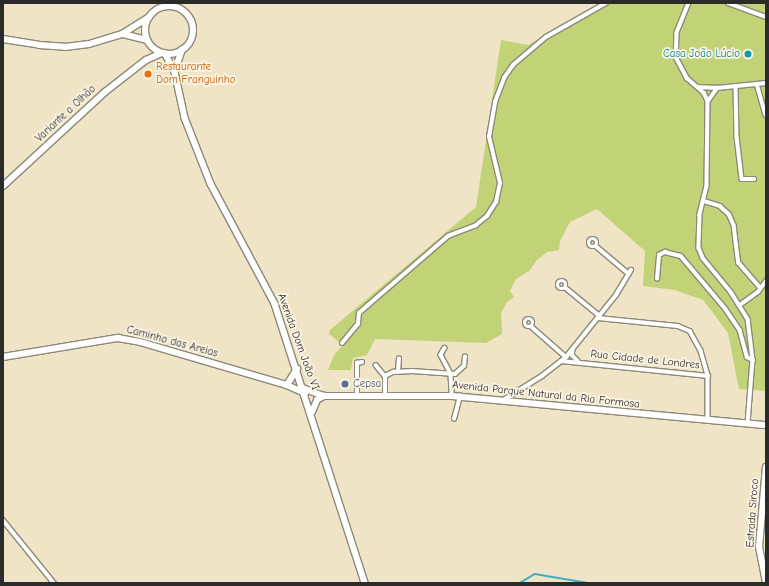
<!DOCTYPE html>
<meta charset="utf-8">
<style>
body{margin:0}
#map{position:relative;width:769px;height:586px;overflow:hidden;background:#efe4c5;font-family:"Comic Neue",sans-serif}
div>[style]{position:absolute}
.green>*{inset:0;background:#c1d376}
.stream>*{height:1.5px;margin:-0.75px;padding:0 0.75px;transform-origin:0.75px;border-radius:0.75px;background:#43acc3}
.roads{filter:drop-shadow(1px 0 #8d8878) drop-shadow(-1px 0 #8d8878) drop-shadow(0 1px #8d8878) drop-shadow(0 -1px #8d8878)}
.street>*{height:3.5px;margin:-1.75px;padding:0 1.75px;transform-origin:1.75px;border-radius:1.75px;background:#fff}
.street>.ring{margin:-1.75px;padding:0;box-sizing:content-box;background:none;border:3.5px solid #fff;border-radius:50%}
.secondary>*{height:5.5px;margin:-2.75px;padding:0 2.75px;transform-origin:2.75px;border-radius:2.75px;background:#fff}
.primary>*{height:6px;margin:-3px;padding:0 3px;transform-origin:3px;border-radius:3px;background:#fff}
.primary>.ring{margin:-3px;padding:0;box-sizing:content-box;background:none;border:6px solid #fff;border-radius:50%}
.dots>*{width:11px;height:11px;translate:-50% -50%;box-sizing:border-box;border:2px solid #fcf5e5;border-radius:50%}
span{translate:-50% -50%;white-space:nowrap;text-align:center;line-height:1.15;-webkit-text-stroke:3.5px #fcf5e5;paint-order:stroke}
.culture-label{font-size:11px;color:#0d838f}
.right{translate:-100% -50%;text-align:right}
.food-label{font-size:11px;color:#c56008}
.left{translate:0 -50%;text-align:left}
.street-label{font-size:11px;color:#2b2b2b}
.service-label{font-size:11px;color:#4e5e75}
.frame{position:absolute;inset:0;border:4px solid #2b2b2b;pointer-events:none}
</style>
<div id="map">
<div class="green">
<i style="clip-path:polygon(601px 3px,766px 3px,766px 391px,739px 389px,728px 333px,703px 300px,675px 290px,643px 286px,645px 251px,597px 209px,570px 222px,560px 241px,559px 250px,547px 252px,537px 260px,529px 271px,516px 279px,510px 291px,514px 297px,507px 302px,501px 313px,502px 334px,486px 343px,375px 339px,367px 355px,353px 358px,351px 370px,328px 370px,334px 355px,343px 345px,329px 334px,330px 330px,476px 207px,501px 40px,528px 45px)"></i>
</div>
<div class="stream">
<i style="left:520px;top:583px;width:17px;rotate:-31deg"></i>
<i style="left:535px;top:574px;width:55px;rotate:9.5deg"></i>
</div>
<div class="roads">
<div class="street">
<i style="left:689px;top:3px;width:32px;rotate:112deg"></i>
<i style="left:677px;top:33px;width:24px;rotate:92deg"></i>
<i style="left:676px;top:57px;width:24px;rotate:62deg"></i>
<i style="left:687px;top:78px;width:23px;rotate:41deg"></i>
<i style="left:704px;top:93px;width:9px;rotate:63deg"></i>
<i style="left:708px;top:101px;width:85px;rotate:90.7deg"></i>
<i style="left:707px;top:186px;width:30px;rotate:104deg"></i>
<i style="left:700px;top:215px;width:33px;rotate:92deg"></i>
<i style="left:699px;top:248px;width:11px;rotate:68deg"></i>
<i style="left:703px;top:258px;width:44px;rotate:50.5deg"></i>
<i style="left:731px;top:292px;width:32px;rotate:58deg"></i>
<i style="left:748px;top:319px;width:41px;rotate:83deg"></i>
<i style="left:753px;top:360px;width:64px;rotate:94.5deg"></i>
<i style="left:728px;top:3px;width:40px;rotate:20.2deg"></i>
<i style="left:757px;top:84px;width:32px;rotate:74deg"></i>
<i style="left:736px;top:86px;width:51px;rotate:88.9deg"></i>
<i style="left:737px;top:137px;width:42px;rotate:83.2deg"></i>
<i style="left:742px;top:179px;width:12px"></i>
<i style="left:698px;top:87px;width:19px;rotate:3deg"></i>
<i style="left:708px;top:101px;width:16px;rotate:-55deg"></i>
<i style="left:717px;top:88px;width:49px;rotate:-5.8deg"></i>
<i style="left:704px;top:201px;width:17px;rotate:17deg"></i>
<i style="left:720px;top:206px;width:12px;rotate:42deg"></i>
<i style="left:729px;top:214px;width:12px;rotate:66deg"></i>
<i style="left:734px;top:225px;width:38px;rotate:83deg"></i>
<i style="left:739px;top:263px;width:33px;rotate:49deg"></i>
<i class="ring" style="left:588.5px;top:238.5px;width:5.5px;height:5.5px"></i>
<i style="left:596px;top:246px;width:43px;rotate:40.3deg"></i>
<i style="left:657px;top:279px;width:24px;rotate:-85deg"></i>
<i style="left:659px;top:255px;width:7px;rotate:-27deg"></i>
<i style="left:665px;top:252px;width:16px;rotate:14deg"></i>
<i style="left:681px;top:256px;width:68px;rotate:49.8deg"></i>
<i style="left:725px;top:308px;width:27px;rotate:56deg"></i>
<i style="left:740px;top:330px;width:28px;rotate:75deg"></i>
<i style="left:747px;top:357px;width:7px;rotate:27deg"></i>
<i class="ring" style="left:557.5px;top:280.5px;width:5.5px;height:5.5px"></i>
<i style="left:566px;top:288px;width:44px;rotate:39.5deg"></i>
<i style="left:740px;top:305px;width:22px;rotate:-36deg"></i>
<i style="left:758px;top:292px;width:14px;rotate:-54deg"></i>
<i style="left:598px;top:318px;width:80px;rotate:5.7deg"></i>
<i style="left:678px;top:326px;width:13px;rotate:23deg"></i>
<i style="left:690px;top:331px;width:23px;rotate:61deg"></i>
<i style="left:701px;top:351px;width:26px;rotate:74deg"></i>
<i style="left:708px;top:376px;width:44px;rotate:90deg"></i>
<i class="ring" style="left:524.5px;top:318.5px;width:5.5px;height:5.5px"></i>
<i style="left:532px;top:327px;width:45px;rotate:41.4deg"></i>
<i style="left:342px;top:343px;width:25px;rotate:-50deg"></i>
<i style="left:358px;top:324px;width:11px;rotate:-85deg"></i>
<i style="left:359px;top:313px;width:11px;rotate:-41deg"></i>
<i style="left:367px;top:306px;width:107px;rotate:-40.8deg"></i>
<i style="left:448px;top:236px;width:30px;rotate:-21deg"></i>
<i style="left:476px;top:225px;width:14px;rotate:-39deg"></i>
<i style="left:487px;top:216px;width:17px;rotate:-57deg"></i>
<i style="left:496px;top:202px;width:19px;rotate:-78deg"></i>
<i style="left:500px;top:183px;width:47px;rotate:-103.4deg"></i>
<i style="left:489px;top:137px;width:36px;rotate:-80deg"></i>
<i style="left:495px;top:102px;width:26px;rotate:-69deg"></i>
<i style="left:504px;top:78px;width:16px;rotate:-55deg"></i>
<i style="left:513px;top:65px;width:43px;rotate:-40.3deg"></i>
<i style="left:546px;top:37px;width:69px;rotate:-29.5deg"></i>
<i style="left:445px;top:348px;width:8px;rotate:120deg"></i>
<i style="left:441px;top:355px;width:21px;rotate:62deg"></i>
<i style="left:451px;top:374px;width:22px;rotate:87deg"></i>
<i style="left:573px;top:350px;width:5px;rotate:101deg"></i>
<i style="left:572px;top:355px;width:8px;rotate:45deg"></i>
<i style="left:561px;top:361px;width:148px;rotate:5.8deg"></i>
<i style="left:376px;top:365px;width:14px;rotate:51deg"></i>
<i style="left:398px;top:372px;width:13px;rotate:-86deg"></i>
<i style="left:357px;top:394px;width:31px;rotate:-90deg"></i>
<i style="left:357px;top:363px;width:5px;rotate:-11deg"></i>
<i style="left:385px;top:394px;width:18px;rotate:-90deg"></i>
<i style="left:385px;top:376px;width:9px;rotate:-27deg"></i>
<i style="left:393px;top:372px;width:19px;rotate:-3deg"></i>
<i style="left:412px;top:371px;width:43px;rotate:4deg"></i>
<i style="left:455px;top:374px;width:12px;rotate:-42deg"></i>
<i style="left:464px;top:366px;width:9px;rotate:-84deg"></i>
<i style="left:505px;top:399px;width:44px;rotate:-31.9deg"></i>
<i style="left:542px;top:376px;width:31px;rotate:-38deg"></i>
<i style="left:566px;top:357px;width:80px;rotate:-51.1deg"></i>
<i style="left:616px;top:295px;width:29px;rotate:-59deg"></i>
<i style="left:454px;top:419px;width:24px;rotate:-75deg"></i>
<i style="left:3px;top:520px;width:81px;rotate:51deg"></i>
</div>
<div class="secondary">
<i style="left:165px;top:53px;width:21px;rotate:62deg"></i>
<i style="left:175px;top:72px;width:47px;rotate:77.7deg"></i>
<i style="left:185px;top:118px;width:71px;rotate:68.5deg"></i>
<i style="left:211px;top:184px;width:136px;rotate:61.9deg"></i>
<i style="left:275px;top:304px;width:293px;rotate:72.1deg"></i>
<i style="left:175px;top:70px;width:21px;rotate:-71deg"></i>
<i style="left:3px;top:357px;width:117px;rotate:-9.4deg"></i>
<i style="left:118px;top:338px;width:22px;rotate:10deg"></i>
<i style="left:140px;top:342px;width:153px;rotate:16.3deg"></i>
<i style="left:287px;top:385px;width:20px;rotate:24deg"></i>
<i style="left:287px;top:385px;width:19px;rotate:-58deg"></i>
<i style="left:303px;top:388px;width:22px;rotate:21deg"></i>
<i style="left:324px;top:396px;width:128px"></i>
<i style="left:452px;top:396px;width:313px;rotate:5.3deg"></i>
<i style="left:312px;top:412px;width:13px;rotate:-67deg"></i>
<i style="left:317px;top:400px;width:8px;rotate:-30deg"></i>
<i style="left:766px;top:583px;width:37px;rotate:-101deg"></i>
<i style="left:759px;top:547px;width:80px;rotate:-85deg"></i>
</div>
<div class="primary">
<i class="ring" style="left:145px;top:6px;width:42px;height:42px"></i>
<i style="left:123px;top:34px;width:25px;rotate:14deg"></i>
<i style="left:3px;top:39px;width:36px;rotate:9deg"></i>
<i style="left:39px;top:45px;width:26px;rotate:4deg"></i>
<i style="left:65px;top:47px;width:24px;rotate:-7deg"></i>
<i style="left:89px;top:44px;width:34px;rotate:-17deg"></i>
<i style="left:122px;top:34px;width:32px;rotate:-32deg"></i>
<i style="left:3px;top:186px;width:139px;rotate:-42.7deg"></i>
<i style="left:105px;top:92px;width:52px;rotate:-38deg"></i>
<i style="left:146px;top:60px;width:17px;rotate:-24deg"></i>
</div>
</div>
<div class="dots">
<i style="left:748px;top:54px;background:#0f9aa8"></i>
<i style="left:148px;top:74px;background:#e8710a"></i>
<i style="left:345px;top:384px;background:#5c6f8a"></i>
</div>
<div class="culture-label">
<span class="right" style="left:740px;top:54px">Casa João Lúcio</span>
</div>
<div class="food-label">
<span class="left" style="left:156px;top:74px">Restaurante<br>Dom Franguinho</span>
</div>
<div class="street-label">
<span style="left:66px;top:114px;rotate:-43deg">Variante a Olhão</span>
<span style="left:172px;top:342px;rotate:15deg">Caminho das Areias</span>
<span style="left:298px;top:342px;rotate:70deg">Avenida Dom João VI</span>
<span style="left:645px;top:360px;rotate:6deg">Rua Cidade de Londres</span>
<span style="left:546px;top:395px;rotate:6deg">Avenida Parque Natural da Ria Formosa</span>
<span style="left:753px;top:513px;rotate:-86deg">Estrada Siroco</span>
</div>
<div class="service-label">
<span class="left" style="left:353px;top:384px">Cepsa</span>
</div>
<div class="frame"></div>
</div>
